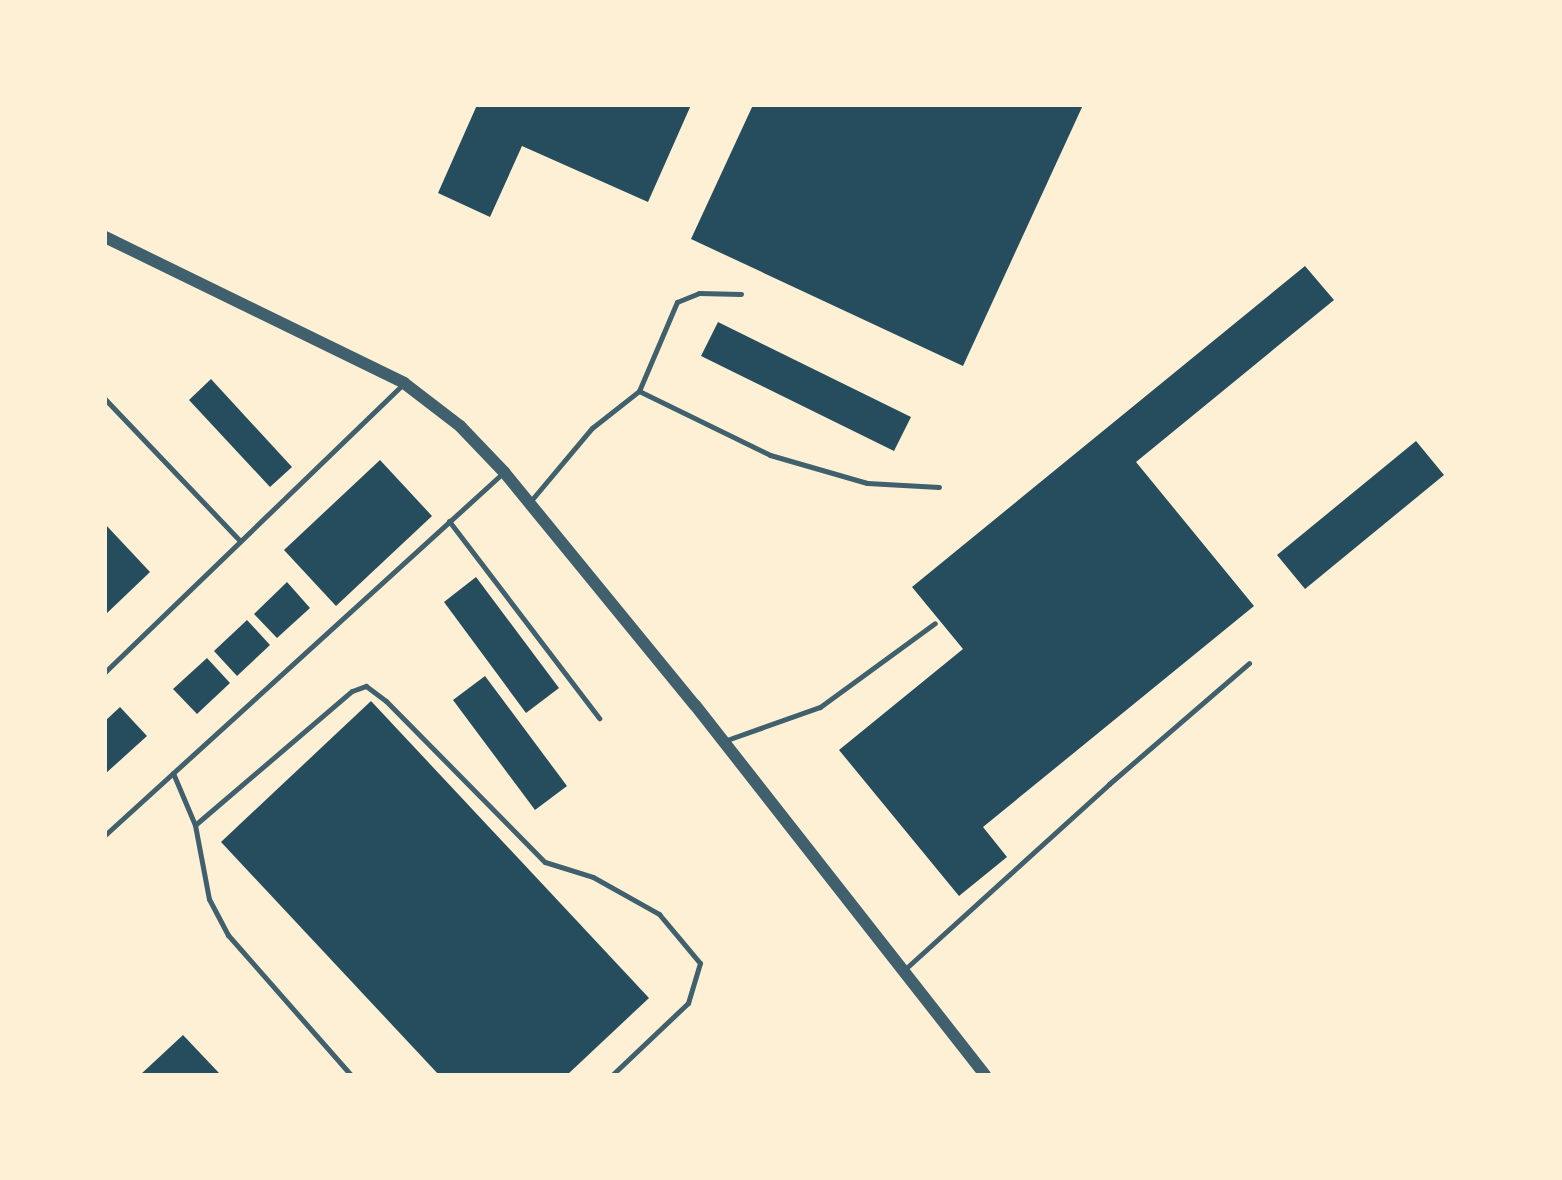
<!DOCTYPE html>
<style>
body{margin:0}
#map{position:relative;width:1562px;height:1180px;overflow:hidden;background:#fdf0d5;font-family:"PT Sans",sans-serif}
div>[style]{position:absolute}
.building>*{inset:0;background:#264d5e}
.service>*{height:5px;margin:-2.5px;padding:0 2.5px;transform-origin:2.5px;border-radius:2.5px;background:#3f606c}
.tertiary>*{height:12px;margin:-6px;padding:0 6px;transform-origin:6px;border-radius:6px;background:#3f606c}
span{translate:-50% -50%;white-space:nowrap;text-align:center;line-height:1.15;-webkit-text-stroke:5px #fdf0d5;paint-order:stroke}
.frame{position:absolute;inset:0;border:107px solid #fdf0d5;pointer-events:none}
</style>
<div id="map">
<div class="building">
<i style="clip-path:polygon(477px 105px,691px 105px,648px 202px,522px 146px,490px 217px,438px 193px)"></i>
<i style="clip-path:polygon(753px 105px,1083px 105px,963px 366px,691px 239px)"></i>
<i style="clip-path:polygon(1305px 266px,1334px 300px,1136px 462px,1254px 606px,983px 827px,1007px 857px,959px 896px,839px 750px,963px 649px,912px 587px)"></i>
<i style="clip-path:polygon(718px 322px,911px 417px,894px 451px,701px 356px)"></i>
<i style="clip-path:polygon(211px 379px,292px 467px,270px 487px,189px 400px)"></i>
<i style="clip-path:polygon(1416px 441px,1444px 475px,1305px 589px,1277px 555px)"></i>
<i style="clip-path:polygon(380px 460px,432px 516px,336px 606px,284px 550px)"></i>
<i style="clip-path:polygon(105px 524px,150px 572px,105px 615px)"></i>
<i style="clip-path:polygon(476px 577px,559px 688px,526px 713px,444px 602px)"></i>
<i style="clip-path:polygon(287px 582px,310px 608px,277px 638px,254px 614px)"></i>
<i style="clip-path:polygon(247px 620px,270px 645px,237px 676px,214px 651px)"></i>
<i style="clip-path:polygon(207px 658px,230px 683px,197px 714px,173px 689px)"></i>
<i style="clip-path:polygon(485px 676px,567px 786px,535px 810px,453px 700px)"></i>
<i style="clip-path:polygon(371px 701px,649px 998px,567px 1075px,439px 1075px,221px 842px)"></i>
<i style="clip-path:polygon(120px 707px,147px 736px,105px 774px,105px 721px)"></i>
<i style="clip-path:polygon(183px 1035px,219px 1073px,217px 1075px,140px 1075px)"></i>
</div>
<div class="service">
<i style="left:639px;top:391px;width:97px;rotate:-66.9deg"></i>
<i style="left:677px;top:302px;width:24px;rotate:-22deg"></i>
<i style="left:699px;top:293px;width:42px;rotate:1.4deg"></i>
<i style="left:105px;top:399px;width:196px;rotate:46.4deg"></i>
<i style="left:529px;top:503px;width:98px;rotate:-50deg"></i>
<i style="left:592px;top:428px;width:60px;rotate:-38.2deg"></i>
<i style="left:639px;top:391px;width:146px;rotate:26deg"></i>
<i style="left:770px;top:455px;width:101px;rotate:16.1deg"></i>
<i style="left:867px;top:483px;width:72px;rotate:3.2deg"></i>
<i style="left:449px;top:521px;width:248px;rotate:52.7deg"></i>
<i style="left:105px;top:672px;width:416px;rotate:-44deg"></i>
<i style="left:724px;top:741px;width:102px;rotate:-19.5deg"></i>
<i style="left:820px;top:707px;width:142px;rotate:-36.1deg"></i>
<i style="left:173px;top:773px;width:56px;rotate:67.1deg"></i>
<i style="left:195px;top:825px;width:75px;rotate:79.3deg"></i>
<i style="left:209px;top:899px;width:41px;rotate:62.2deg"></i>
<i style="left:228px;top:935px;width:186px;rotate:48.7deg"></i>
<i style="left:195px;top:825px;width:206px;rotate:-40.5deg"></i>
<i style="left:352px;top:691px;width:15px;rotate:-20deg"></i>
<i style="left:366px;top:686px;width:25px;rotate:37deg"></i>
<i style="left:386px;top:701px;width:226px;rotate:45.4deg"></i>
<i style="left:545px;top:862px;width:50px;rotate:17.4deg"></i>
<i style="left:593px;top:877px;width:76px;rotate:29.3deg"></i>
<i style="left:659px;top:914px;width:64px;rotate:50.1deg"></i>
<i style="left:700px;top:963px;width:42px;rotate:106.7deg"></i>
<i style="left:688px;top:1003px;width:105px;rotate:136.5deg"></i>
<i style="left:105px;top:835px;width:539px;rotate:-42.3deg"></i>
<i style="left:903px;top:971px;width:278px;rotate:-42.2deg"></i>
<i style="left:1109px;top:784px;width:185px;rotate:-40.8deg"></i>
</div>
<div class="tertiary">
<i style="left:105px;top:237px;width:333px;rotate:26deg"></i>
<i style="left:404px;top:383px;width:71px;rotate:37.5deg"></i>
<i style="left:460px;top:426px;width:64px;rotate:46.3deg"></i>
<i style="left:504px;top:472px;width:301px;rotate:50.7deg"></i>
<i style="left:695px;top:705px;width:470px;rotate:51.9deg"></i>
</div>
<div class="frame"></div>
</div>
